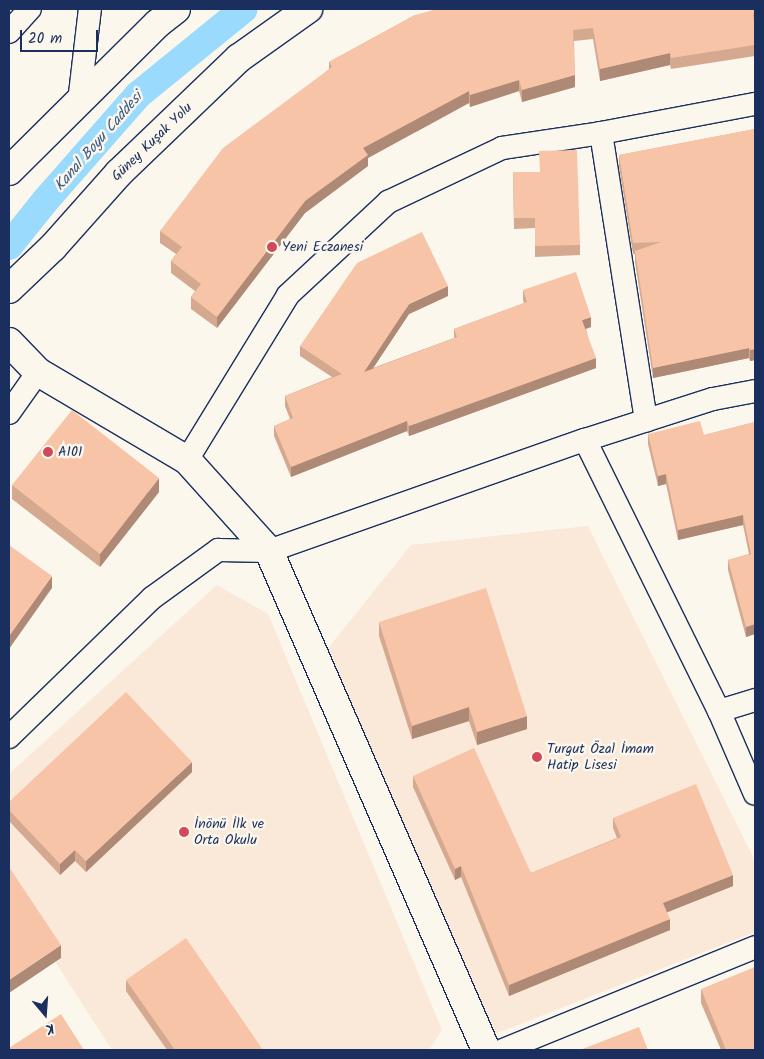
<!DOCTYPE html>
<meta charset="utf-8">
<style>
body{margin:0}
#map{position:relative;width:764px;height:1059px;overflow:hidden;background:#fbf7ec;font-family:Kalam,sans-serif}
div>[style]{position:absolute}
.built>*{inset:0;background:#fae8d8}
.canal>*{height:28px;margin:-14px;padding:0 14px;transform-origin:14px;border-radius:14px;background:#9adafc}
.roads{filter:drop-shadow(1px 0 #1b2f5e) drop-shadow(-1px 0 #1b2f5e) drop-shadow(0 1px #1b2f5e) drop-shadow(0 -1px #1b2f5e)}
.street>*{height:22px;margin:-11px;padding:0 11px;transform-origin:11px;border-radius:11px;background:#fbf7ec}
.secondary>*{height:28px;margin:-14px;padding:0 14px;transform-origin:14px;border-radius:14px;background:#fbf7ec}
.wall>*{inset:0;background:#d4a990}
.shaded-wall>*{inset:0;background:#ad8976}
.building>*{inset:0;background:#f7c4a8}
.dots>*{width:14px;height:14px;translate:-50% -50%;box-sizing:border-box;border:2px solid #fbf7ec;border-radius:50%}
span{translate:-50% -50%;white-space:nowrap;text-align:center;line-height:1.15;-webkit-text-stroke:5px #fbf7ec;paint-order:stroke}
.street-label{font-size:14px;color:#1b2f5e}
.poi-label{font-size:14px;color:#1b2f5e}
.left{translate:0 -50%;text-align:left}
.water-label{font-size:15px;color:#3b5a86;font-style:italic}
.frame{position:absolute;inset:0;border:10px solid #1b2f5e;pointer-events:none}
.north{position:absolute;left:20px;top:989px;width:50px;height:50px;-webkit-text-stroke:4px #fbf7ec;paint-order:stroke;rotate:162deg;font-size:14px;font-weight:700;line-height:20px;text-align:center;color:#1b2f5e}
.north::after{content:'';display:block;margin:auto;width:18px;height:22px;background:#1b2f5e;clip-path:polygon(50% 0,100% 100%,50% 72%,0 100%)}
.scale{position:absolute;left:20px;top:30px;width:78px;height:22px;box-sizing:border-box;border:2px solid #1b2f5e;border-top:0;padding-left:6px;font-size:15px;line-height:18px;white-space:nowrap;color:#1b2f5e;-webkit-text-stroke:4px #fbf7ec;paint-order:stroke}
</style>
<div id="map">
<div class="built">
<i style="clip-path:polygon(588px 526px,755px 861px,755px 932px,495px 1034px,325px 652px,411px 545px)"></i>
<i style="clip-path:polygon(217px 585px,268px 614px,442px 1030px,429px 1050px,112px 1050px,9px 890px,9px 774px)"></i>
</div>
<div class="canal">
<i style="left:9px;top:246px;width:58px;rotate:-51.3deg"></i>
<i style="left:45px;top:201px;width:141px;rotate:-48.7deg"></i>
<i style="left:138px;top:95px;width:136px;rotate:-39.1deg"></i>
</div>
<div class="roads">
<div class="street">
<i style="left:9px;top:32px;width:31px;rotate:-48deg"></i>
<i style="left:79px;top:102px;width:94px;rotate:-83.3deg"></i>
<i style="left:601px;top:133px;width:291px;rotate:81.1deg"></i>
<i style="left:9px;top:413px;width:50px;rotate:-54.7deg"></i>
<i style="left:585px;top:440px;width:134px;rotate:-17.8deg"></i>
<i style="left:713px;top:399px;width:43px;rotate:-10.8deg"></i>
<i style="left:187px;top:460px;width:193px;rotate:-58.5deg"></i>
<i style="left:288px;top:295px;width:137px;rotate:-42.9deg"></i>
<i style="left:388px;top:202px;width:126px;rotate:-25.3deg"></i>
<i style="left:502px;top:148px;width:100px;rotate:-8.6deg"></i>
<i style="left:601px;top:133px;width:157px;rotate:-10.7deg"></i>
<i style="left:719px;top:711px;width:38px;rotate:-17deg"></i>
<i style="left:9px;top:737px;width:199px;rotate:-44.2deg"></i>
<i style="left:152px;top:598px;width:82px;rotate:-36deg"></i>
<i style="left:218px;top:550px;width:51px;rotate:1.1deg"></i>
<i style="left:269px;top:551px;width:335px;rotate:-19.4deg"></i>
<i style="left:585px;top:440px;width:302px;rotate:63.7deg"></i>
<i style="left:719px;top:711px;width:90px;rotate:66.6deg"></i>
<i style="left:503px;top:1050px;width:272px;rotate:-22.2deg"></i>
</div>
<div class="secondary">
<i style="left:9px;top:171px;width:209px;rotate:-44.8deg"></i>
<i style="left:157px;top:24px;width:24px;rotate:-38deg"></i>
<i style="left:9px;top:289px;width:61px;rotate:-43.7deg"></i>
<i style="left:53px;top:247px;width:99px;rotate:-48.3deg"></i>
<i style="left:119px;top:173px;width:166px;rotate:-43.8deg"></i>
<i style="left:239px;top:58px;width:85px;rotate:-35.4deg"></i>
<i style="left:9px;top:342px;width:42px;rotate:46deg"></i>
<i style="left:38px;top:372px;width:173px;rotate:30.6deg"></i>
<i style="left:187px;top:460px;width:122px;rotate:48deg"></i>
<i style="left:269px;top:551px;width:544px;rotate:66.5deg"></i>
</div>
</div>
<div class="wall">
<i style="clip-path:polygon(755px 9px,755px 56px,671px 69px,670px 65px,600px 81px,593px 39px,574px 41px,575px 87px,522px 102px,519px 91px,470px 107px,469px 103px,368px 158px,368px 166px,305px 213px,217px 328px,191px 309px,191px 297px,195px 291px,171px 273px,171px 261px,176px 254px,160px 243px,160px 231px,329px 69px,329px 62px,415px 15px)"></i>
<i style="clip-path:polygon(755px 129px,755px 360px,750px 361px,749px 358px,653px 378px,635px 262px,635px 254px,633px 254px,619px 166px,619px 155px)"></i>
<i style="clip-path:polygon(513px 172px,540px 172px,580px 245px,580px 255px,535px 257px,535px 228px,514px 229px)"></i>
<i style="clip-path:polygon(523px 290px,591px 327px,586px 329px,596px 368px,409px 436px,407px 431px,291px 477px,274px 436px,274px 426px,290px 419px,285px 406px,285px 396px,332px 377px,300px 356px,300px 346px,448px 296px,409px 314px,373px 368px,454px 338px,454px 329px,524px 303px,523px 300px)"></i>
<i style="clip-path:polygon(755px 422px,755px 634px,746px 637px,728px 570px,728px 560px,749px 554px,743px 525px,678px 540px,666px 484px,658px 486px,648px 444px,648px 434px,704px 435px)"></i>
<i style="clip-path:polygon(12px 485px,159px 492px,100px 567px,12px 499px)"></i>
<i style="clip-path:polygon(379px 622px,527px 729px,477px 745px,469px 721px,412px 739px,379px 636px)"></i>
<i style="clip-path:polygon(192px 772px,86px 872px,75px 861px,60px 875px,9px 821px,9px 802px)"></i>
<i style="clip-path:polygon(413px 776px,531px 873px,617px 838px,613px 828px,613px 818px,733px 886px,667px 912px,670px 930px,509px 996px,461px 877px,455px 880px,413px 787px)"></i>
<i style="clip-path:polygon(126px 980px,263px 1050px,167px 1050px,126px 991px)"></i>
<i style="clip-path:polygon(701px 989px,755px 1050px,721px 1050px,701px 1003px)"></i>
</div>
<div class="shaded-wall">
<i style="clip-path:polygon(670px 53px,670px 65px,600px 81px,600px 69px)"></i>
<i style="clip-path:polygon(575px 75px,575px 87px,522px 102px,522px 90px)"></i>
<i style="clip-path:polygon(519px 80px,519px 91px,470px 107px,470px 95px)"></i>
<i style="clip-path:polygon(469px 91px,469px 103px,368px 158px,368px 166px,305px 213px,217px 328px,217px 317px,305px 201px,363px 148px)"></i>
<i style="clip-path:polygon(448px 286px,448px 296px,409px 314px,364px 382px,364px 372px,409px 304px)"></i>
<i style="clip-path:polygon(591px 317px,591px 327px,582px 330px,582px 320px)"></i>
<i style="clip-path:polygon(749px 348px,749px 358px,653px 378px,653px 368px)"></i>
<i style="clip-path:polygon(755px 349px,755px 360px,750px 361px,750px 350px)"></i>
<i style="clip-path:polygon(596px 358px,596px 368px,409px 436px,409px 426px)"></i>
<i style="clip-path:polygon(407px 421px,407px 431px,291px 477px,291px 467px)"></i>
<i style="clip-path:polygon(666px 474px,666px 484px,658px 486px,658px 476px)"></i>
<i style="clip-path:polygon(159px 478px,159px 492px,100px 567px,100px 554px)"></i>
<i style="clip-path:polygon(743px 515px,743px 525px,678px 540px,678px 530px)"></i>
<i style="clip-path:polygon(52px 576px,52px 588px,9px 649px,9px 636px)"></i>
<i style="clip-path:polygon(755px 624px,755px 634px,746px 637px,746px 627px)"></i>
<i style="clip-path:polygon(469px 707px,469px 721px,412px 739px,412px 726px)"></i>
<i style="clip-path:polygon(527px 716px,527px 729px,477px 745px,477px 732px)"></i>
<i style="clip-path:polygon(192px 762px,192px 772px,86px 872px,86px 861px)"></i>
<i style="clip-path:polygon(75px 850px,75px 861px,60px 875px,60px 864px)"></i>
<i style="clip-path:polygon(461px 866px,461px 877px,455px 880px,455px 869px)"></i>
<i style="clip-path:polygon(733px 875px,733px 886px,663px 914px,663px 903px)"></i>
<i style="clip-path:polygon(670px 919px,670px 930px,509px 996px,509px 985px)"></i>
<i style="clip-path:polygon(61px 945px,61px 958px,9px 993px,9px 980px)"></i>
</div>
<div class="building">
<i style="clip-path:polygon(437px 9px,755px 9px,755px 13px,753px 14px,755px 29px,755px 45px,671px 58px,670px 53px,600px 69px,593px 28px,573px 30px,575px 75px,522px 90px,519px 80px,470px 95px,469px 91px,363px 148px,368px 155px,305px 201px,217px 317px,191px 297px,201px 284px,171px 261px,182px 247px,160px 231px,223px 148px,332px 67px,329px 62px,415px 15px)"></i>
<i style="clip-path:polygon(755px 129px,755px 349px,750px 350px,749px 348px,653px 368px,635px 251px,661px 242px,633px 243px,619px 155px)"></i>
<i style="clip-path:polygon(577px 150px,580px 245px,535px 246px,535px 218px,514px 218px,513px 172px,540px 172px,539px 151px)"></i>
<i style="clip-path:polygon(422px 232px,448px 286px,409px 304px,364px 372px,457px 337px,454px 329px,527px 302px,523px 290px,576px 272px,591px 317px,582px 320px,596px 358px,409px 426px,407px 421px,291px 467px,274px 426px,293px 418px,285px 396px,342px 374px,300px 346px,357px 263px)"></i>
<i style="clip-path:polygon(72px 410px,159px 478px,100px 554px,12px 485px)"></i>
<i style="clip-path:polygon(700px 421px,704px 435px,755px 422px,755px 624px,746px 627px,728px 560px,751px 554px,743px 515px,678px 530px,666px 474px,658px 476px,648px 434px)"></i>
<i style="clip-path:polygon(9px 545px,52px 576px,9px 636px)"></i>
<i style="clip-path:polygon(486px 588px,527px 716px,477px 732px,469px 707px,412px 726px,379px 622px)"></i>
<i style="clip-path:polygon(126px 692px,192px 762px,86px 861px,75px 850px,60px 864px,9px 810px,9px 802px)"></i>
<i style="clip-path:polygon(474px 748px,531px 873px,621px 837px,613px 818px,696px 784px,733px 875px,663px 903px,670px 919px,509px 985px,461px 866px,455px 869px,413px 776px)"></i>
<i style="clip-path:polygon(9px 867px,61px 945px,9px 980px)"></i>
<i style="clip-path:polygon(186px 938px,263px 1050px,175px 1050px,126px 980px)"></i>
<i style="clip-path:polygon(755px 967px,755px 1050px,726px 1050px,701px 989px)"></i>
<i style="clip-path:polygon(61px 1014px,84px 1050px,9px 1050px,9px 1048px)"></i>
<i style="clip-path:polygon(639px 1027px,648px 1050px,580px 1050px)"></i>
</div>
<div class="dots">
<i style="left:272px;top:247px;background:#d1495b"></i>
<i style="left:48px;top:452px;background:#d1495b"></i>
<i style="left:537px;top:757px;background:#d1495b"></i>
<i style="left:184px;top:832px;background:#d1495b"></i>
</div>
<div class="street-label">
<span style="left:152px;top:142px;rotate:-44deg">Güney Kuşak Yolu</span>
</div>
<div class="poi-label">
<span class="left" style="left:282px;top:247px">Yeni Eczanesi</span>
<span class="left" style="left:58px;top:452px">A101</span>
<span class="left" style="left:547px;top:757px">Turgut Özal İmam<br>Hatip Lisesi</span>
<span class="left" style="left:194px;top:832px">İnönü İlk ve<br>Orta Okulu</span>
</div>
<div class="water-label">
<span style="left:99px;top:142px;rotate:-49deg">Kanal Boyu Caddesi</span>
</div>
<div class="frame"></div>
<div class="north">K</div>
<div class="scale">20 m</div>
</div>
